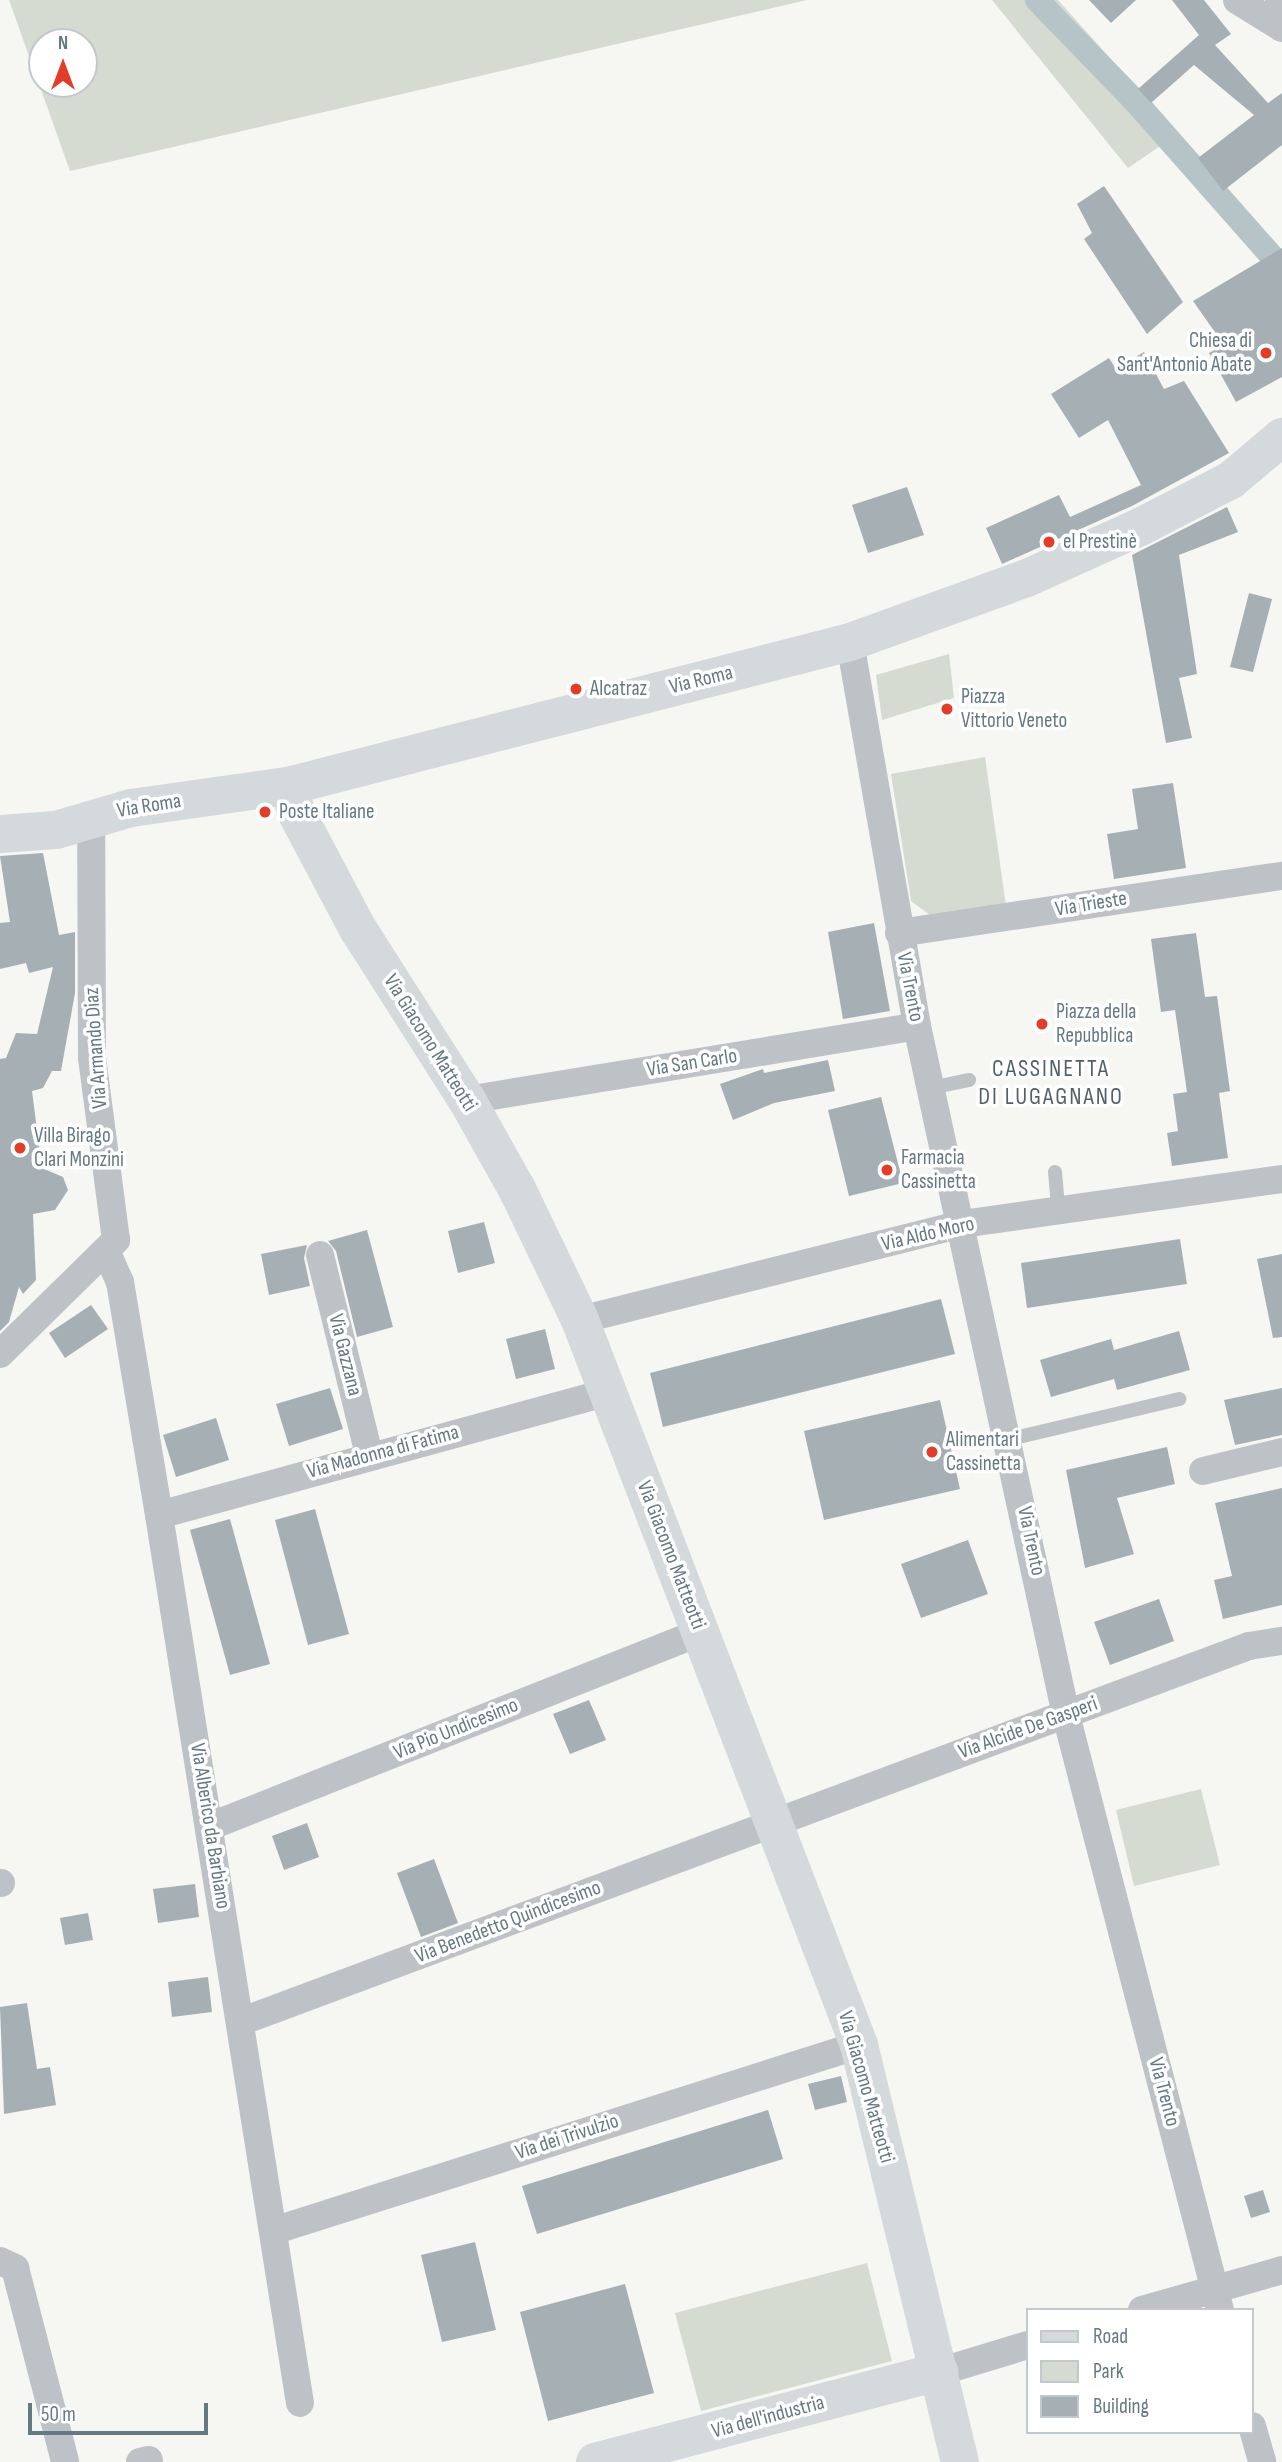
<!DOCTYPE html>
<meta charset="utf-8">
<style>
body{margin:0}
#map{position:relative;width:1282px;height:2462px;overflow:hidden;background:#f6f6f3;font-family:"Sofia Sans Condensed",sans-serif}
div>[style]{position:absolute}
.green>*{inset:0;background:#d6dbd2}
.canal>*{height:24px;margin:-12px;padding:0 12px;transform-origin:12px;border-radius:12px;background:#b6c4c7}
.building>*{inset:0;background:#a6b0b4}
.lane>*{height:14px;margin:-7px;padding:0 7px;transform-origin:7px;border-radius:7px;background:#bcc2c5}
.street>*{height:28px;margin:-14px;padding:0 14px;transform-origin:14px;border-radius:14px;background:#bcc2c5}
.secondary>*{height:38px;margin:-19px;padding:0 19px;transform-origin:19px;border-radius:19px;background:#d4d9dc}
.dots>*{width:19px;height:19px;translate:-50% -50%;box-sizing:border-box;border:4px solid #fff;border-radius:50%}
span{translate:-50% -50%;white-space:nowrap;text-align:center;line-height:1.15;-webkit-text-stroke:7px #fff;paint-order:stroke}
.poi-label{font-size:21px;color:#657983}
.right{translate:-100% -50%;text-align:right}
.left{translate:0 -50%;text-align:left}
.street-label{font-size:21px;color:#657983}
.quarter-label{font-size:24px;color:#536269;letter-spacing:2px}
.legend{position:absolute;left:1026px;top:2308px;width:228px;height:126px;box-sizing:border-box;background:#fff;border:2px solid #c1c9cd;margin:0;padding:9px 12px;list-style:none;font-size:21px;color:#657983}
.legend li{display:flex;align-items:center;gap:14px;height:35px}
.legend b{width:35px;border:2px solid #c1c9cd}
.north{position:absolute;left:28px;top:28px;width:70px;height:70px;box-sizing:border-box;background:#fff;border:2px solid #c1c9cd;border-radius:50%;rotate:0deg;font-size:19px;font-weight:700;line-height:28px;text-align:center;color:#657983}
.north::after{content:'';display:block;margin:auto;width:24px;height:32px;background:#e13d27;clip-path:polygon(50% 0,100% 100%,50% 72%,0 100%)}
.scale{position:absolute;left:28px;top:2403px;width:180px;height:32px;box-sizing:border-box;border:4px solid #657983;border-top:0;padding-left:9px;font-size:21px;line-height:24px;white-space:nowrap;color:#657983;-webkit-text-stroke:5px #fff;paint-order:stroke}
</style>
<div id="map">
<div class="green">
<i style="clip-path:polygon(evenodd,9px 0,807px 0,70px 171px,9px 0,42px 42px,84px 42px,84px 84px,42px 84px,42px 42px)"></i>
<i style="clip-path:polygon(992px 0,1058px 0,1178px 134px,1128px 168px)"></i>
<i style="clip-path:polygon(949px 654px,954px 698px,882px 720px,876px 675px)"></i>
<i style="clip-path:polygon(985px 757px,1006px 906px,934px 918px,911px 901px,891px 774px)"></i>
<i style="clip-path:polygon(1201px 1789px,1220px 1865px,1134px 1886px,1116px 1810px)"></i>
<i style="clip-path:polygon(867px 2263px,892px 2361px,701px 2411px,675px 2313px)"></i>
</div>
<div class="canal">
<i style="left:1037px;top:0;width:139px;rotate:45.9deg"></i>
<i style="left:1134px;top:100px;width:224px;rotate:48.6deg"></i>
</div>
<div class="building">
<i style="clip-path:polygon(1089px 0,1136px 0,1111px 23px)"></i>
<i style="clip-path:polygon(1172px 0,1204px 0,1231px 34px,1215px 45px,1268px 103px,1282px 93px,1282px 145px,1223px 191px,1198px 158px,1254px 115px,1194px 65px,1151px 103px,1138px 89px,1199px 35px)"></i>
<i style="clip-path:polygon(1104px 186px,1183px 302px,1147px 334px,1084px 239px,1092px 233px,1077px 204px)"></i>
<i style="clip-path:polygon(1282px 248px,1282px 377px,1236px 402px,1209px 353px,1224px 345px,1193px 301px)"></i>
<i style="clip-path:polygon(1144px 352px,1164px 389px,1184px 381px,1229px 453px,1132px 506px,1002px 564px,986px 528px,1059px 495px,1070px 517px,1141px 485px,1108px 420px,1079px 438px,1051px 394px,1109px 358px,1116px 369px)"></i>
<i style="clip-path:polygon(907px 487px,924px 535px,868px 553px,852px 505px)"></i>
<i style="clip-path:polygon(1227px 507px,1238px 532px,1179px 555px,1197px 674px,1179px 678px,1192px 738px,1166px 743px,1132px 555px)"></i>
<i style="clip-path:polygon(1249px 593px,1272px 599px,1253px 672px,1230px 667px)"></i>
<i style="clip-path:polygon(1173px 783px,1186px 868px,1114px 879px,1107px 834px,1138px 829px,1132px 789px)"></i>
<i style="clip-path:polygon(43px 853px,59px 935px,75px 932px,75px 993px,61px 1071px,52px 1071px,43px 1088px,32px 1091px,42px 1168px,63px 1177px,68px 1190px,55px 1210px,33px 1214px,36px 1280px,23px 1294px,19px 1287px,9px 1322px,0 1331px,0 1059px,6px 1058px,16px 1033px,37px 1034px,53px 967px,29px 973px,26px 963px,0 969px,0 923px,10px 922px,0 856px)"></i>
<i style="clip-path:polygon(874px 923px,890px 1011px,843px 1019px,828px 932px)"></i>
<i style="clip-path:polygon(1196px 933px,1205px 997px,1217px 996px,1230px 1091px,1219px 1093px,1228px 1158px,1172px 1166px,1167px 1133px,1178px 1131px,1173px 1094px,1187px 1092px,1175px 1010px,1161px 1012px,1151px 939px)"></i>
<i style="clip-path:polygon(828px 1060px,835px 1091px,774px 1103px,733px 1120px,720px 1084px,763px 1069px,764px 1073px)"></i>
<i style="clip-path:polygon(881px 1097px,903px 1183px,849px 1196px,828px 1110px)"></i>
<i style="clip-path:polygon(484px 1222px,495px 1263px,458px 1273px,448px 1231px)"></i>
<i style="clip-path:polygon(367px 1230px,393px 1327px,357px 1337px,336px 1251px,328px 1241px)"></i>
<i style="clip-path:polygon(1180px 1239px,1187px 1284px,1027px 1308px,1021px 1263px)"></i>
<i style="clip-path:polygon(307px 1245px,304px 1258px,310px 1286px,269px 1295px,261px 1254px)"></i>
<i style="clip-path:polygon(1282px 1254px,1282px 1337px,1273px 1338px,1257px 1259px)"></i>
<i style="clip-path:polygon(941px 1299px,955px 1354px,663px 1427px,650px 1373px)"></i>
<i style="clip-path:polygon(91px 1305px,108px 1329px,65px 1358px,49px 1333px)"></i>
<i style="clip-path:polygon(545px 1329px,555px 1369px,516px 1379px,506px 1339px)"></i>
<i style="clip-path:polygon(1179px 1331px,1190px 1370px,1117px 1390px,1114px 1379px,1051px 1397px,1040px 1360px,1111px 1339px,1114px 1350px)"></i>
<i style="clip-path:polygon(330px 1388px,343px 1429px,289px 1446px,276px 1404px)"></i>
<i style="clip-path:polygon(1282px 1388px,1282px 1435px,1235px 1445px,1224px 1400px)"></i>
<i style="clip-path:polygon(940px 1400px,960px 1489px,824px 1520px,804px 1431px)"></i>
<i style="clip-path:polygon(216px 1418px,229px 1460px,176px 1477px,163px 1435px)"></i>
<i style="clip-path:polygon(1167px 1447px,1175px 1484px,1117px 1498px,1134px 1554px,1085px 1568px,1066px 1470px)"></i>
<i style="clip-path:polygon(1282px 1488px,1282px 1605px,1223px 1619px,1214px 1580px,1232px 1576px,1215px 1503px)"></i>
<i style="clip-path:polygon(315px 1509px,349px 1634px,308px 1645px,275px 1520px)"></i>
<i style="clip-path:polygon(230px 1519px,270px 1664px,230px 1675px,190px 1530px)"></i>
<i style="clip-path:polygon(968px 1540px,988px 1594px,921px 1618px,901px 1564px)"></i>
<i style="clip-path:polygon(1159px 1599px,1174px 1641px,1110px 1665px,1094px 1622px)"></i>
<i style="clip-path:polygon(589px 1700px,606px 1740px,570px 1754px,553px 1714px)"></i>
<i style="clip-path:polygon(307px 1823px,319px 1857px,284px 1870px,272px 1836px)"></i>
<i style="clip-path:polygon(434px 1859px,458px 1923px,421px 1937px,397px 1873px)"></i>
<i style="clip-path:polygon(195px 1884px,199px 1917px,158px 1923px,153px 1889px)"></i>
<i style="clip-path:polygon(88px 1913px,93px 1940px,65px 1945px,60px 1918px)"></i>
<i style="clip-path:polygon(208px 1977px,212px 2012px,172px 2017px,168px 1982px)"></i>
<i style="clip-path:polygon(27px 2003px,37px 2069px,50px 2067px,56px 2105px,4px 2114px,0 2007px)"></i>
<i style="clip-path:polygon(841px 2076px,847px 2102px,815px 2110px,808px 2084px)"></i>
<i style="clip-path:polygon(768px 2110px,783px 2159px,537px 2234px,522px 2186px)"></i>
<i style="clip-path:polygon(1263px 2190px,1270px 2212px,1251px 2218px,1244px 2196px)"></i>
<i style="clip-path:polygon(475px 2242px,496px 2330px,442px 2342px,421px 2255px)"></i>
<i style="clip-path:polygon(625px 2284px,654px 2393px,548px 2421px,520px 2312px)"></i>
</div>
<div class="lane">
<i style="left:931px;top:1088px;width:39px;rotate:-12deg"></i>
<i style="left:1055px;top:1172px;width:38px;rotate:85deg"></i>
<i style="left:1010px;top:1439px;width:174px;rotate:-13.3deg"></i>
</div>
<div class="street">
<i style="left:1237px;top:0;width:53px;rotate:31.9deg"></i>
<i style="left:1279px;top:0;width:4px;rotate:34deg"></i>
<i style="left:850px;top:642px;width:390px;rotate:80.1deg"></i>
<i style="left:917px;top:1026px;width:705px;rotate:77.8deg"></i>
<i style="left:1066px;top:1715px;width:615px;rotate:75.49deg"></i>
<i style="left:899px;top:933px;width:387px;rotate:-8.5deg"></i>
<i style="left:467px;top:1100px;width:456px;rotate:-9.3deg"></i>
<i style="left:107px;top:1253px;width:32px;rotate:66deg"></i>
<i style="left:120px;top:1282px;width:236px;rotate:80.5deg"></i>
<i style="left:159px;top:1515px;width:899px;rotate:80.98deg"></i>
<i style="left:320px;top:1255px;width:206px;rotate:76.2deg"></i>
<i style="left:580px;top:1320px;width:394px;rotate:-14.1deg"></i>
<i style="left:962px;top:1224px;width:323px;rotate:-8deg"></i>
<i style="left:0;top:1354px;width:163px;rotate:-44.5deg"></i>
<i style="left:116px;top:1240px;width:184px;rotate:-97.5deg"></i>
<i style="left:92px;top:1058px;width:239px;rotate:-90.2deg"></i>
<i style="left:1203px;top:1471px;width:81px;rotate:-13.5deg"></i>
<i style="left:159px;top:1515px;width:466px;rotate:-15.3deg"></i>
<i style="left:211px;top:1826px;width:527px;rotate:-21.6deg"></i>
<i style="left:0;top:1883px;width:1px"></i>
<i style="left:240px;top:2022px;width:1077px;rotate:-20.44deg"></i>
<i style="left:1249px;top:1646px;width:33px;rotate:-9deg"></i>
<i style="left:276px;top:2230px;width:612px;rotate:-17.61deg"></i>
<i style="left:0;top:2261px;width:17px;rotate:25deg"></i>
<i style="left:15px;top:2268px;width:200px;rotate:75.5deg"></i>
<i style="left:1142px;top:2310px;width:146px;rotate:-15.9deg"></i>
<i style="left:939px;top:2372px;width:93px;rotate:-16.9deg"></i>
<i style="left:1252px;top:2426px;width:37px;rotate:74deg"></i>
<i style="left:140px;top:2462px;width:9px;rotate:-13deg"></i>
</div>
<div class="secondary">
<i style="left:288px;top:786px;width:29px;rotate:72deg"></i>
<i style="left:297px;top:814px;width:130px;rotate:62.1deg"></i>
<i style="left:358px;top:929px;width:203px;rotate:57.5deg"></i>
<i style="left:467px;top:1100px;width:102px;rotate:60.7deg"></i>
<i style="left:517px;top:1189px;width:145px;rotate:64.3deg"></i>
<i style="left:580px;top:1320px;width:777px;rotate:68.95deg"></i>
<i style="left:859px;top:2045px;width:429px;rotate:76.4deg"></i>
<i style="left:0;top:834px;width:56px;rotate:-4.1deg"></i>
<i style="left:56px;top:830px;width:78px;rotate:-16.3deg"></i>
<i style="left:131px;top:808px;width:159px;rotate:-8deg"></i>
<i style="left:288px;top:786px;width:580px;rotate:-14.37deg"></i>
<i style="left:850px;top:642px;width:188px;rotate:-19.9deg"></i>
<i style="left:1027px;top:578px;width:126px;rotate:-24.3deg"></i>
<i style="left:1142px;top:526px;width:100px;rotate:-27.3deg"></i>
<i style="left:1231px;top:480px;width:67px;rotate:-40.1deg"></i>
<i style="left:595px;top:2462px;width:356px;rotate:-14.7deg"></i>
</div>
<div class="dots">
<i style="left:1266px;top:353px;background:#e13d27"></i>
<i style="left:1049px;top:542px;background:#e13d27"></i>
<i style="left:576px;top:689px;background:#e13d27"></i>
<i style="left:947px;top:709px;background:#e13d27"></i>
<i style="left:265px;top:812px;background:#e13d27"></i>
<i style="left:1042px;top:1024px;background:#e13d27"></i>
<i style="left:20px;top:1148px;background:#e13d27"></i>
<i style="left:887px;top:1170px;background:#e13d27"></i>
<i style="left:932px;top:1452px;background:#e13d27"></i>
</div>
<div class="poi-label">
<span class="right" style="left:1252px;top:353px">Chiesa di<br>Sant'Antonio Abate</span>
<span class="left" style="left:1063px;top:542px">el Prestinè</span>
<span class="left" style="left:590px;top:689px">Alcatraz</span>
<span class="left" style="left:961px;top:709px">Piazza<br>Vittorio Veneto</span>
<span class="left" style="left:279px;top:812px">Poste Italiane</span>
<span class="left" style="left:1056px;top:1024px">Piazza della<br>Repubblica</span>
<span class="left" style="left:34px;top:1148px">Villa Birago<br>Clari Monzini</span>
<span class="left" style="left:901px;top:1170px">Farmacia<br>Cassinetta</span>
<span class="left" style="left:946px;top:1452px">Alimentari<br>Cassinetta</span>
</div>
<div class="street-label">
<span style="left:701px;top:680px;rotate:-14deg">Via Roma</span>
<span style="left:149px;top:806px;rotate:-9deg">Via Roma</span>
<span style="left:1091px;top:904px;rotate:-9deg">Via Trieste</span>
<span style="left:910px;top:987px;rotate:79deg">Via Trento</span>
<span style="left:430px;top:1043px;rotate:58deg">Via Giacomo Matteotti</span>
<span style="left:96px;top:1048px;rotate:-94deg">Via Armando Diaz</span>
<span style="left:692px;top:1063px;rotate:-9deg">Via San Carlo</span>
<span style="left:928px;top:1234px;rotate:-13deg">Via Aldo Moro</span>
<span style="left:345px;top:1355px;rotate:76deg">Via Gazzana</span>
<span style="left:383px;top:1452px;rotate:-15deg">Via Madonna di Fatima</span>
<span style="left:1031px;top:1541px;rotate:78deg">Via Trento</span>
<span style="left:671px;top:1555px;rotate:69deg">Via Giacomo Matteotti</span>
<span style="left:1028px;top:1728px;rotate:-20deg">Via Alcide De Gasperi</span>
<span style="left:456px;top:1729px;rotate:-22deg">Via Pio Undicesimo</span>
<span style="left:210px;top:1826px;rotate:81deg">Via Alberico da Barbiano</span>
<span style="left:508px;top:1922px;rotate:-21deg">Via Benedetto Quindicesimo</span>
<span style="left:866px;top:2087px;rotate:74deg">Via Giacomo Matteotti</span>
<span style="left:1164px;top:2092px;rotate:75deg">Via Trento</span>
<span style="left:567px;top:2137px;rotate:-18deg">Via dei Trivulzio</span>
<span style="left:768px;top:2417px;rotate:-15deg">Via dell'industria</span>
</div>
<div class="quarter-label">
<span style="left:1051px;top:1083px">CASSINETTA<br>DI LUGAGNANO</span>
</div>
<ul class="legend">
<li><b style="height:9px;background:#d4d9dc"></b>Road</li>
<li><b style="height:19px;background:#d6dbd2"></b>Park</li>
<li><b style="height:19px;background:#a6b0b4"></b>Building</li>
</ul>
<div class="north">N</div>
<div class="scale">50 m</div>
</div>
